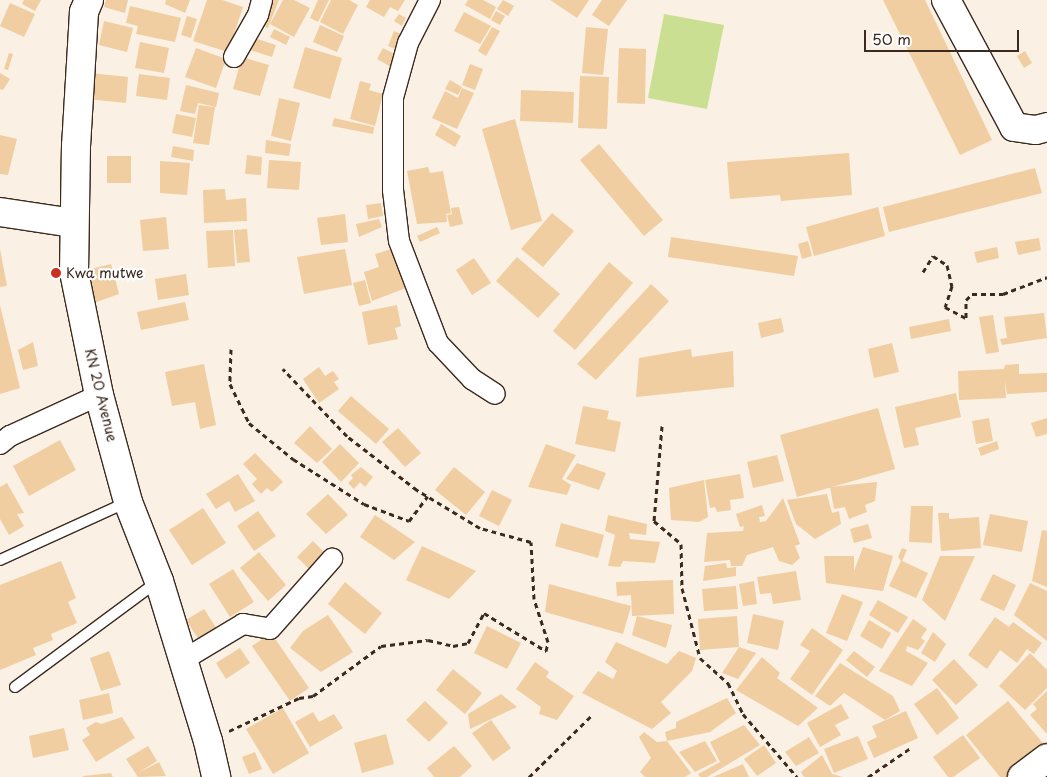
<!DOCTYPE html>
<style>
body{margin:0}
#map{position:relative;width:1047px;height:777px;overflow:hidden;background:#faf0e3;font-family:"Playpen Sans",sans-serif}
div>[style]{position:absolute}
.green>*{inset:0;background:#cbdf93}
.building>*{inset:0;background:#f0cea1}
.path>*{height:3px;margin-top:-1.5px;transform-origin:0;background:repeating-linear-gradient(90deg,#3b2a1e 0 5px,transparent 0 9px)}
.roads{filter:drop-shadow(1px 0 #3b2a1e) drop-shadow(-1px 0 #3b2a1e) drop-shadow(0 1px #3b2a1e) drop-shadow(0 -1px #3b2a1e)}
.lane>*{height:10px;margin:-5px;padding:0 5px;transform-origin:5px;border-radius:5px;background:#fff}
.street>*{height:20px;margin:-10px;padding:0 10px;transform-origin:10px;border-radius:10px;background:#fff}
.secondary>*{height:28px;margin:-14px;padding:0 14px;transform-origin:14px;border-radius:14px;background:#fff}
.dots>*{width:14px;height:14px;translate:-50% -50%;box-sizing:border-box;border:2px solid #fff;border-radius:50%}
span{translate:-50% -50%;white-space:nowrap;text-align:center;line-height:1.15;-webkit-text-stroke:4.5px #fff;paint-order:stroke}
.poi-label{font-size:14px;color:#3b2a1e}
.left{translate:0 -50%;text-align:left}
.street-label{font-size:14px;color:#3b2a1e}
.scale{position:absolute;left:864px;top:30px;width:155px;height:22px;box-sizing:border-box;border:2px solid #3b2a1e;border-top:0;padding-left:6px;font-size:15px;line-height:18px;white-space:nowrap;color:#3b2a1e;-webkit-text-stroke:4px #fff;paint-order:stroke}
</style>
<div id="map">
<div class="green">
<i style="clip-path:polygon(664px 14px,724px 25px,707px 109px,648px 98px)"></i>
</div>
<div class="building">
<i style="clip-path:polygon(24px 0,41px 0,35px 11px,22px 4px)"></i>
<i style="clip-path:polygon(106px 0,128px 0,125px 13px,104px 7px)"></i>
<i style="clip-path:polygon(166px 0,190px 0,185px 13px,165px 4px)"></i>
<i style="clip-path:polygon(207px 0,222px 0,243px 7px,228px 52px,193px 41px)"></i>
<i style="clip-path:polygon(268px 0,279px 0,268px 28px,258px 24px)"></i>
<i style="clip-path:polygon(283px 0,294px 0,310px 8px,294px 37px,270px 24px)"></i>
<i style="clip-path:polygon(318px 0,329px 0,318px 22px,310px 18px)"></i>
<i style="clip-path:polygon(331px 0,349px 0,358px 5px,343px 34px,320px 22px)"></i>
<i style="clip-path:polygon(370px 0,405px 0,398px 11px,390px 7px,384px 17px,366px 7px)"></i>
<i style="clip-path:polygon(468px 0,483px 0,496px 7px,490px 19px,465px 5px)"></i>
<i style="clip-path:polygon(503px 0,514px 6px,508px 16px,497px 9px)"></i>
<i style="clip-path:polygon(550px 0,589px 0,577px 18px)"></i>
<i style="clip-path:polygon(602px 0,627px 0,609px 26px,592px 15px)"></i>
<i style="clip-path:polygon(883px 0,925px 0,992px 140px,960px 155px)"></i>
<i style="clip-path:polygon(10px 3px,35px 14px,24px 37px,0 26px)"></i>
<i style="clip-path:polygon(130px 6px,181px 18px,175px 42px,136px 34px,138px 26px,126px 23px)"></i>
<i style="clip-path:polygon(496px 11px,505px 16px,500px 25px,491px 20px)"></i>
<i style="clip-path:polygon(464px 12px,491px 26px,480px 44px,454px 31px)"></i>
<i style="clip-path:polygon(399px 14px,406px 18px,402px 26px,394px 21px)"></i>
<i style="clip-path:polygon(187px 16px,197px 19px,191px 38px,181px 35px)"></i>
<i style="clip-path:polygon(104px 21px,133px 28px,127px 52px,99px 45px)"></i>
<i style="clip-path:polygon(320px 25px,344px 36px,337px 52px,313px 42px)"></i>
<i style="clip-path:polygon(492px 27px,500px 31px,486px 56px,478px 51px)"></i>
<i style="clip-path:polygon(586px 27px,608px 29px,603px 75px,582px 73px)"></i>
<i style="clip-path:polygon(274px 29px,290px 37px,286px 45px,270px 37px)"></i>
<i style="clip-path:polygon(394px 31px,404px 35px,398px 50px,388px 46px)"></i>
<i style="clip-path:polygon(251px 37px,276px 45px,272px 57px,247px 49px)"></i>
<i style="clip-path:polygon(140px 42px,169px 48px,164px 73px,135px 68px)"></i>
<i style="clip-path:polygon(305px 47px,342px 58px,330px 99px,293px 88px)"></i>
<i style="clip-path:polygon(196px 48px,226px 59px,216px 88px,185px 77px)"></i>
<i style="clip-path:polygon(383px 48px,398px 56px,391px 67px,377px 59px)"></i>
<i style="clip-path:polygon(619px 48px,646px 49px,645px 104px,617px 103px)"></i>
<i style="clip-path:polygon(1025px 51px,1032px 63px,1024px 68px,1017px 56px)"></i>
<i style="clip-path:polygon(9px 53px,13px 54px,8px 70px,4px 69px)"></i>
<i style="clip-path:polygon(242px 57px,269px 65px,260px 96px,233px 89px)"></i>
<i style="clip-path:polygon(470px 64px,483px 69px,475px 90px,462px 85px)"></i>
<i style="clip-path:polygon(0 73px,10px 79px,3px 90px,0 89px)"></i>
<i style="clip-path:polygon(90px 73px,128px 77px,126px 103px,87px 99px)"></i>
<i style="clip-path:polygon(139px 74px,170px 78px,167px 100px,136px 96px)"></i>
<i style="clip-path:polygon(580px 76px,609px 77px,607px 129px,578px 128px)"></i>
<i style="clip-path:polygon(450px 80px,462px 87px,458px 95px,445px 89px)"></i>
<i style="clip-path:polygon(360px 81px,371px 84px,369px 90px,383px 94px,375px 126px,350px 119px)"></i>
<i style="clip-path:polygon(186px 85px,219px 93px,216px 107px,198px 103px,195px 114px,180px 111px)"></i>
<i style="clip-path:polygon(462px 88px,474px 93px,457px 129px,432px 118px,445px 91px,458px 98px)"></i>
<i style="clip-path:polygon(521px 90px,574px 92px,573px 123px,520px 121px)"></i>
<i style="clip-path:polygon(279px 98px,300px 103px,291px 141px,271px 136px)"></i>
<i style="clip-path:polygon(199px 105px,215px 107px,209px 145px,193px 143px)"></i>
<i style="clip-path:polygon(176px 114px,196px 118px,192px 137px,172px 133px)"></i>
<i style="clip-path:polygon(334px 118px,374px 127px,373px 134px,332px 126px)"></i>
<i style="clip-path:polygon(515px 119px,542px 221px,511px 230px,482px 129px)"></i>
<i style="clip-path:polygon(441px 124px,461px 136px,455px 147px,435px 135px)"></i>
<i style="clip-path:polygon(0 135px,17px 139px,8px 175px,0 174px)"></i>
<i style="clip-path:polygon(266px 140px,291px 144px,289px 156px,265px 153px)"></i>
<i style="clip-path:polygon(599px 144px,663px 220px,644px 236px,580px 160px)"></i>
<i style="clip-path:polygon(173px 146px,194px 150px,193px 161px,171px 157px)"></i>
<i style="clip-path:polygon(849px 153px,852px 195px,781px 201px,780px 195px,730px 199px,727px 162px)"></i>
<i style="clip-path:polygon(247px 155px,262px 157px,261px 175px,245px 174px)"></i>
<i style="clip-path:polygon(107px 156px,131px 156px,131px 183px,107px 183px)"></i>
<i style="clip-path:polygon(269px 160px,301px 162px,299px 190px,267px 188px)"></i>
<i style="clip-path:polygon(160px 161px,190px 163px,187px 195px,160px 193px)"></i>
<i style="clip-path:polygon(428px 167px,430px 173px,443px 171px,451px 213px,446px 214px,447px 222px,417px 224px,407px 171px)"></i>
<i style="clip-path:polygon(1035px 168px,1042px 193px,889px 232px,883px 207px)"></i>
<i style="clip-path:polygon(225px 189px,226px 200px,246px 198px,247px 221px,204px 223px,203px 190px)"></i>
<i style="clip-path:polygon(381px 203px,383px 216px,368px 219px,366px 205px)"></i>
<i style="clip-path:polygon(459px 207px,463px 224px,450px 227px,447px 215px,452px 214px,451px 208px)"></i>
<i style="clip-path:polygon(878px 207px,885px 236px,814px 256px,806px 227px)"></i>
<i style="clip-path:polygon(552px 213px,574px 231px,543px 267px,521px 249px)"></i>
<i style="clip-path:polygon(345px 214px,348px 242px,321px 245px,317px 218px)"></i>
<i style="clip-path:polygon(166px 217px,169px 249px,143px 251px,140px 220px)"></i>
<i style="clip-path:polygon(379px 219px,382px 227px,359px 237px,356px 224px)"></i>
<i style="clip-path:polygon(437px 227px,440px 233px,420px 242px,417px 236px)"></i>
<i style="clip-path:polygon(247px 229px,250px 262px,237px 263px,234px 230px)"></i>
<i style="clip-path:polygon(233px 230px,235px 266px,208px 268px,206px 231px)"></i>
<i style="clip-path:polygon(671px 237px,798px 256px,794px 276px,668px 257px)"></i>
<i style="clip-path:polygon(1039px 238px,1041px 250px,1018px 255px,1015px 242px)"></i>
<i style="clip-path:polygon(808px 241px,812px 256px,802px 259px,798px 244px)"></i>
<i style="clip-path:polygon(997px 247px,999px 258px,977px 263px,974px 252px)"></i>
<i style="clip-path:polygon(395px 248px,406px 288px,372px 301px,364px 272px,379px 267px,375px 254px)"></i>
<i style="clip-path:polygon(0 249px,7px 286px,0 287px)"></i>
<i style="clip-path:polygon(345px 249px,352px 285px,304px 294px,297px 257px)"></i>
<i style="clip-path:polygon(517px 257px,560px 294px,538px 318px,496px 281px)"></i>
<i style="clip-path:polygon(474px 258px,491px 283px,472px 295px,456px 270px)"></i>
<i style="clip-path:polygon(609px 262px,633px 283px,575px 350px,553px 331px)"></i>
<i style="clip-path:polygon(111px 264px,119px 294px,91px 304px,78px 272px)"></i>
<i style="clip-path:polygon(186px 274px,189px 295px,158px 300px,155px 279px)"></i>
<i style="clip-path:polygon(365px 280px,371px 303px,359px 306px,353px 283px)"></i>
<i style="clip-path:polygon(651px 284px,669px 301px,596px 380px,577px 364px)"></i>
<i style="clip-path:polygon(185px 302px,189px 320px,141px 330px,137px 312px)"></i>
<i style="clip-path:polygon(0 305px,20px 388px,0 394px)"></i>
<i style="clip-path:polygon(397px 305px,401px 326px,395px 328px,398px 339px,368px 345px,362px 312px)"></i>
<i style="clip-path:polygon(1044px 313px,1047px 338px,1002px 345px,1000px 339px,1007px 338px,1004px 317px)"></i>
<i style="clip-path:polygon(993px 315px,999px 352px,986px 354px,979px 317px)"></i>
<i style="clip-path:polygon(781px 318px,784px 332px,761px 338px,758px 323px)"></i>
<i style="clip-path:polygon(949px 319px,951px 331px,911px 339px,909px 327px)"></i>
<i style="clip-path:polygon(33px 342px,38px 366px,23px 370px,18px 350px)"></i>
<i style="clip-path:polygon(892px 343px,899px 372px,874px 378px,868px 349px)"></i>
<i style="clip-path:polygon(691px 349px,692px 357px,733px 351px,734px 387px,636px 397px,639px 358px)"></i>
<i style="clip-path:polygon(204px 364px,216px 425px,200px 429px,195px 402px,172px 406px,165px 372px)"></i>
<i style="clip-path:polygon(1019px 364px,1019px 374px,1047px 373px,1047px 392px,1007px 394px,1005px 381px,1006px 398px,959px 400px,958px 371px,1004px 369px,1005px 365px)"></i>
<i style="clip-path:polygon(319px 367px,325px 376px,333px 371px,339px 379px,334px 382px,339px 389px,319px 403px,303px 379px)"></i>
<i style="clip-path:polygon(956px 393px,961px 417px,915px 428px,919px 445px,904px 448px,895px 407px)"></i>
<i style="clip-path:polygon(351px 396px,389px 429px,376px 444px,338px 411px)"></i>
<i style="clip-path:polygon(583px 406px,609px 411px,607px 419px,621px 422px,615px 452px,575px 444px)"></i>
<i style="clip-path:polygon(878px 408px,895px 469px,797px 497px,780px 435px)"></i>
<i style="clip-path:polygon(989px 418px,993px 441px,976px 444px,972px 421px)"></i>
<i style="clip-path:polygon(1047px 418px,1047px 434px,1036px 437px,1031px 423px)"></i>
<i style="clip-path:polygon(310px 426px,332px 449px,317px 463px,294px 443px)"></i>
<i style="clip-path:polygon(398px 428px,421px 453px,405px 467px,382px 442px)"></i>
<i style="clip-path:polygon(60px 440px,76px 470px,29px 496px,13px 466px)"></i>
<i style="clip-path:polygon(997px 441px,999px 449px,981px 456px,978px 448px)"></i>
<i style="clip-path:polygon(340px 444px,359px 463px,341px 482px,322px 462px)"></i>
<i style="clip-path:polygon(546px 444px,576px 455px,562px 479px,571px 485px,567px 495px,528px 487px)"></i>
<i style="clip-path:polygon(255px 453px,283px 482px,272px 492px,267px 488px,261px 494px,252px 484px,257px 479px,243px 464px)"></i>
<i style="clip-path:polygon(777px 455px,784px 481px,753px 488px,747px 462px)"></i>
<i style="clip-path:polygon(577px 463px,606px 473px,599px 490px,566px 479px)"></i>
<i style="clip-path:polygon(361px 467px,373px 477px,365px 487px,360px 482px,354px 489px,348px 483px,353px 478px,351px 475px)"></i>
<i style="clip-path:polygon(454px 467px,485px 492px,466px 515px,435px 490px)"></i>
<i style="clip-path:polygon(238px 474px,255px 501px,235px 512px,229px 501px,216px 509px,206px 494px)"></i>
<i style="clip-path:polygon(740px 474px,744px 498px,730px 500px,731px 510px,717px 512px,715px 507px,710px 508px,705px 480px)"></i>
<i style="clip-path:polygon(704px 480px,708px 517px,699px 522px,671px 520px,669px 488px)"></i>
<i style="clip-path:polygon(877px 482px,875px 501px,865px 505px,867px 512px,849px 519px,845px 507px,834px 509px,830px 487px)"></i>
<i style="clip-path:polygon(7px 483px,24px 513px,17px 514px,24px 526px,9px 535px,0 519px,0 487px)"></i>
<i style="clip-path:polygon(492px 490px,512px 500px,499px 526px,479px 516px)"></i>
<i style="clip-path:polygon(328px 494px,348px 515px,326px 534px,306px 514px)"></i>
<i style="clip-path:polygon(827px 494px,832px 513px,839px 511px,841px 524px,815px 539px,796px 524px,787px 500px)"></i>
<i style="clip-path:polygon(783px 498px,800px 544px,795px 546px,800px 558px,792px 565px,779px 561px,773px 547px,747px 555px,742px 566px,731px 566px,730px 560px,704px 562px,707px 533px,743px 531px,744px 526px,740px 527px,736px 514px,762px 505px,765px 516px,759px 517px,760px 522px,766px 521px)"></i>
<i style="clip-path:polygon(911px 506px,933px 506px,932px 543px,909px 542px)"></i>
<i style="clip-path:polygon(203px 508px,226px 543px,192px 565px,169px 530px)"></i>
<i style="clip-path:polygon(258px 511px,276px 536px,254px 551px,237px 526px)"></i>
<i style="clip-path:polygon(938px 513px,949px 513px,949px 519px,979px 517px,981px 548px,941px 551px)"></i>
<i style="clip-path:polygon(990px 514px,1028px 521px,1022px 552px,983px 545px)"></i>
<i style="clip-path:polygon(375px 515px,415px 542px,394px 560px,360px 537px)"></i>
<i style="clip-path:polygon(608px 515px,647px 524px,646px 535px,629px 533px,630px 539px,660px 542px,655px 563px,623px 561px,620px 567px,608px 566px,615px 535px,605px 531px)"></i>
<i style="clip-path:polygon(561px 523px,604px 535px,598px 558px,555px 546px)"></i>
<i style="clip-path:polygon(868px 524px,872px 538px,854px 543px,850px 529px)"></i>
<i style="clip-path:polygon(1042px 530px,1047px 531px,1047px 587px,1032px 581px)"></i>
<i style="clip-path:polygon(313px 541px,327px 555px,311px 571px,297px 557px)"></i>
<i style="clip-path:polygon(422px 546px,476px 571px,449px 599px,406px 580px)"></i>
<i style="clip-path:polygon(863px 547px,893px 556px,883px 591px,826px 583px,824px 556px,854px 556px,854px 571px)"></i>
<i style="clip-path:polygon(902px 548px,907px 550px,902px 561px,928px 573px,916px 598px,889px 586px,901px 561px,898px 557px)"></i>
<i style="clip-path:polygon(259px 552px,286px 585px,268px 601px,240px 568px)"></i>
<i style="clip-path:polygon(940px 556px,975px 556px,945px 621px,922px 600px)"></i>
<i style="clip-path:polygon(61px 561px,76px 598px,68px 602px,77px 623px,51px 634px,53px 640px,33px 648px,36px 655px,0 670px,0 585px)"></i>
<i style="clip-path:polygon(726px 563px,727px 568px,736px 567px,736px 576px,703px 581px,705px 566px)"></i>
<i style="clip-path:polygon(233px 569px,254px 602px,230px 617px,209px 584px)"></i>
<i style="clip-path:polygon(796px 571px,801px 600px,773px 604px,771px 593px,760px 594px,757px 577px)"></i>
<i style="clip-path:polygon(993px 574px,1016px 585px,1004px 611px,980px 600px)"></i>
<i style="clip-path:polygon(673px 580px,674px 614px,632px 616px,631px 595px,617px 596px,616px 582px)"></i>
<i style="clip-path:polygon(754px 581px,757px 604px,743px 606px,739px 584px)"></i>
<i style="clip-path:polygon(345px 582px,382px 613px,365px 634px,328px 604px)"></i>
<i style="clip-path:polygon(1030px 583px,1047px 591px,1047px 641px,1014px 615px)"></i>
<i style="clip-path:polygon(549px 584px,631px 606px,623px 634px,545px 612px)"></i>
<i style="clip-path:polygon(736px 586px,738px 609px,704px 611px,702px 589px)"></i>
<i style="clip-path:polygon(842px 594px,863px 602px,847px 641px,826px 633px)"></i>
<i style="clip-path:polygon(878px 600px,908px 617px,898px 633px,869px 615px)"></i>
<i style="clip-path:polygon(204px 609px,219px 632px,201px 643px,186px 620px)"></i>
<i style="clip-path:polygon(753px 614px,784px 621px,778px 650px,747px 643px)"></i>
<i style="clip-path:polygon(328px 615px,353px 652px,321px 672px,290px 648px,303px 631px)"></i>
<i style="clip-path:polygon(637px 616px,672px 625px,666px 648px,632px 635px)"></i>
<i style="clip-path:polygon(737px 616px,739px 647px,700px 650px,698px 619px)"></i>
<i style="clip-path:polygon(995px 617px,1009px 627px,1013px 622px,1042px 643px,1034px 654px,1027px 649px,1017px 663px,1000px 650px,987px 669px,968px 655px)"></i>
<i style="clip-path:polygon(913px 619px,927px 629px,921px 638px,925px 641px,918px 650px,907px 646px,906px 651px,928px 663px,912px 686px,879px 671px)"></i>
<i style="clip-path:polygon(869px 620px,891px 633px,882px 649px,860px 636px)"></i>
<i style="clip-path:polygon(487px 626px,521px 643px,507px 669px,474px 653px)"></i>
<i style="clip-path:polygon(812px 628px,843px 650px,812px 695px,790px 679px,810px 651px,800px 645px)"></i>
<i style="clip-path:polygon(933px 632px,946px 644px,935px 662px,921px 653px)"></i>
<i style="clip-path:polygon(271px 633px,309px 688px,290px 701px,252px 646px)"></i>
<i style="clip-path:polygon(616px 642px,667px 664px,679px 651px,696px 658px,692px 671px,661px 702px,671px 713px,652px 729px,582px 693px,598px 671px,613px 679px,617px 671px,605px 662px)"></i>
<i style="clip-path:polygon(739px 647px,756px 653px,738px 679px,722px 673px)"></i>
<i style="clip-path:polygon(240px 648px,250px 663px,226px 679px,216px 663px)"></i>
<i style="clip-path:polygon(109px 651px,121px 685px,101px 691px,90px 658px)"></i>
<i style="clip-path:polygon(854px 651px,875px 667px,867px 677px,846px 660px)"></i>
<i style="clip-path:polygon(1030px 653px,1047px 670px,1047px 688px,1025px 710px,999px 686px)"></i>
<i style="clip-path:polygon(762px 657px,780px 673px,777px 678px,818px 708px,798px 726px,736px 690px)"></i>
<i style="clip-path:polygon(954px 659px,978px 685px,956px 705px,932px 680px)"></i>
<i style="clip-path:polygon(535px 662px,549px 672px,546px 677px,574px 696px,557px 720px,539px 714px,541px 707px,516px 689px)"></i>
<i style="clip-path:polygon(840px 663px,893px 696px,900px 711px,885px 720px,844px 693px,830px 706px,815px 696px)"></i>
<i style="clip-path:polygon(453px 669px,482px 693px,465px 714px,436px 690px)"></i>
<i style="clip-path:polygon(937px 688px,959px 718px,937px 735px,914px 704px)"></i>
<i style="clip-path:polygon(1047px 691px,1047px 734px,1030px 715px,1037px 709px,1033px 704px)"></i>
<i style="clip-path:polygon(109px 693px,113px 713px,83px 720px,79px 700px)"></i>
<i style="clip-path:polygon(501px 694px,517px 707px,470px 729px,468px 714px)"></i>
<i style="clip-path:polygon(727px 698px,736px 713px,710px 732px,667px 741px,665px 732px,676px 728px,676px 722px)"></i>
<i style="clip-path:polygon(425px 701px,448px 723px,429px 742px,406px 720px)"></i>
<i style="clip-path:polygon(1008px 701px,1046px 747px,1009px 777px,1000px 777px,966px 735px)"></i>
<i style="clip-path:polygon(841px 704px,849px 718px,835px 725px,841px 735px,820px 747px,807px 723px)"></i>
<i style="clip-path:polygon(283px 708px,309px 753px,273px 774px,246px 729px)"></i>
<i style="clip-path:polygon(906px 711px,918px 738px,874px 758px,867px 742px,877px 737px,872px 726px)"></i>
<i style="clip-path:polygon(313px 712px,319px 722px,334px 714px,343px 728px,310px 747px,295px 722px)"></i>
<i style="clip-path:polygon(122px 717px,135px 738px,96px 762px,82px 740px,90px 735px,86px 728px,96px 722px,101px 724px)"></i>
<i style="clip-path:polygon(491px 720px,511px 748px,493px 761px,472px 733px)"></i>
<i style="clip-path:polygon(744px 725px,760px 745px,707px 777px,700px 777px,698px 774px,720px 762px,710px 742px)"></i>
<i style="clip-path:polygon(64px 728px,69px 750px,33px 758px,29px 736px)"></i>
<i style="clip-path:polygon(644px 732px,657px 742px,667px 741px,691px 773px,685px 777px,645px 777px,640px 772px,651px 758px,639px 737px)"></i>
<i style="clip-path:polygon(386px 734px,394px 764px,362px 773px,354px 743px)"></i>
<i style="clip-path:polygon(963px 735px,980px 758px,953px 777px,948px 777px,933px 757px)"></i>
<i style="clip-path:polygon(858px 736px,868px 759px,834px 773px,824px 749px)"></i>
<i style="clip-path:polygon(809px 737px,819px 753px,796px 766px,785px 752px)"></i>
<i style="clip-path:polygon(705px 741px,717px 761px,695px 772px,679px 752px)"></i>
<i style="clip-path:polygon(764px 745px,776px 763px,757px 776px,744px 759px)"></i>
<i style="clip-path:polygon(148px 746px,157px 761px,138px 773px,159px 762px,166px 776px,138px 777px,126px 759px)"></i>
<i style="clip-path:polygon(454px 746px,472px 766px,460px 777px,434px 777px,427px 768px)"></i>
<i style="clip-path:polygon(255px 752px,262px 769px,249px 774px,242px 757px)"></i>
<i style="clip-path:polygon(822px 755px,832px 774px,843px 777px,804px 777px,801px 772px)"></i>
<i style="clip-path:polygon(743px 764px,749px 777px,713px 777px)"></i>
<i style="clip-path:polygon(111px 773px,113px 777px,83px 777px,83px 776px)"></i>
</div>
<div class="path">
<i style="left:923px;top:272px;width:19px;rotate:-58deg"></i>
<i style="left:933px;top:256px;width:17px;rotate:33deg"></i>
<i style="left:947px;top:265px;width:22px;rotate:77deg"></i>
<i style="left:952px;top:286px;width:22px;rotate:108deg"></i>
<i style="left:945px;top:307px;width:24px;rotate:28deg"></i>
<i style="left:966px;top:318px;width:18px;rotate:-90deg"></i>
<i style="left:966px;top:300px;width:8px;rotate:-45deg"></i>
<i style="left:972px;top:294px;width:31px"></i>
<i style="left:1003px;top:294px;width:47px;rotate:-21.1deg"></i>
<i style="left:231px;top:349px;width:35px;rotate:92deg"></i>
<i style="left:230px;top:384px;width:43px;rotate:64deg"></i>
<i style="left:249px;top:423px;width:57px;rotate:39.3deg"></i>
<i style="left:293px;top:459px;width:84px;rotate:32.4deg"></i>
<i style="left:364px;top:504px;width:48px;rotate:20.7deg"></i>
<i style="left:409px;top:521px;width:31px;rotate:-53deg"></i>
<i style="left:662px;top:426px;width:95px;rotate:94.8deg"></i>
<i style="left:654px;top:521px;width:35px;rotate:40deg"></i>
<i style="left:681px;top:544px;width:44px;rotate:88.7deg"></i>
<i style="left:682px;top:588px;width:72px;rotate:75.6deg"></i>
<i style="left:700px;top:658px;width:38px;rotate:42deg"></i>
<i style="left:728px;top:683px;width:34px;rotate:64deg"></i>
<i style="left:743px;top:714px;width:83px;rotate:49.4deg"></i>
<i style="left:229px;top:731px;width:77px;rotate:-25.2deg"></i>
<i style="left:299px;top:698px;width:14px;rotate:-8deg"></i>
<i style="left:313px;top:696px;width:84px;rotate:-36.3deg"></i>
<i style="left:381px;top:646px;width:47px;rotate:-7.3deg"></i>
<i style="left:428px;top:640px;width:26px;rotate:13deg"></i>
<i style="left:453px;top:646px;width:15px;rotate:-11deg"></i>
<i style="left:468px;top:643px;width:34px;rotate:-62deg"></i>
<i style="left:484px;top:613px;width:73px;rotate:31.5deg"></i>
<i style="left:546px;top:651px;width:9px;rotate:-77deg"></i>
<i style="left:548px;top:642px;width:45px;rotate:-108deg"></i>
<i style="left:534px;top:599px;width:57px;rotate:-93deg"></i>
<i style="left:531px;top:542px;width:53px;rotate:-164.6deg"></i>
<i style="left:480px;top:528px;width:74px;rotate:-148.9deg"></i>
<i style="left:417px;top:490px;width:88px;rotate:-142.4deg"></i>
<i style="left:347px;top:436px;width:93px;rotate:-133.7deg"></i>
<i style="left:529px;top:777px;width:87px;rotate:-44.5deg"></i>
<i style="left:868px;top:777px;width:53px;rotate:-34.3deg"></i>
</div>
<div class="roads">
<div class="lane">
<i style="left:0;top:560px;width:140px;rotate:-24.5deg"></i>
<i style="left:15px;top:687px;width:178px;rotate:-36.5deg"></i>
</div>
<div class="street">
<i style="left:430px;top:0;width:48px;rotate:117.1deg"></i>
<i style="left:408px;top:43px;width:57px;rotate:105.3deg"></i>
<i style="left:393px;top:98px;width:92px;rotate:90deg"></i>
<i style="left:393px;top:190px;width:51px;rotate:83.3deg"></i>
<i style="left:399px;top:241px;width:109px;rotate:69.1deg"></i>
<i style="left:438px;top:343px;width:50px;rotate:46.6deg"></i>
<i style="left:472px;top:379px;width:27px;rotate:33deg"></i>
<i style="left:234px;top:57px;width:48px;rotate:-60.3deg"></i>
<i style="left:258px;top:15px;width:16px;rotate:-75deg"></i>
<i style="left:0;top:444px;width:13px;rotate:-39deg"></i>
<i style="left:10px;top:436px;width:98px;rotate:-24.7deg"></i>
<i style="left:183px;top:660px;width:70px;rotate:-31deg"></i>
<i style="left:243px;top:624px;width:27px;rotate:10deg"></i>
<i style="left:270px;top:629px;width:94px;rotate:-48.5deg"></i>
</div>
<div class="secondary">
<i style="left:89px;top:0;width:13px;rotate:113deg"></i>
<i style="left:84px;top:12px;width:133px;rotate:93.4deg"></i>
<i style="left:76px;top:145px;width:127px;rotate:90.9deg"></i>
<i style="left:74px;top:272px;width:126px;rotate:78.5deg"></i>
<i style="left:99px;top:395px;width:111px;rotate:74.8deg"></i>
<i style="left:128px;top:502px;width:85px;rotate:68.6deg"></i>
<i style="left:159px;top:581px;width:167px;rotate:73deg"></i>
<i style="left:208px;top:741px;width:37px;rotate:77deg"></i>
<i style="left:946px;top:0;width:144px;rotate:61.8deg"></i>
<i style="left:1014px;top:127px;width:22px;rotate:8deg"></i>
<i style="left:1036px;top:130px;width:11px;rotate:-15deg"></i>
<i style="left:0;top:212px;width:74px;rotate:8.6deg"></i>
<i style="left:1022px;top:777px;width:31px;rotate:-37deg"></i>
</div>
</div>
<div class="dots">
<i style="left:56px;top:273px;background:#c8321e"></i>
</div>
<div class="poi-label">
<span class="left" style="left:66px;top:273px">Kwa mutwe</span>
</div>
<div class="street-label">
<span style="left:101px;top:395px;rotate:76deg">KN 20 Avenue</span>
</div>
<div class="scale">50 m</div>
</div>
